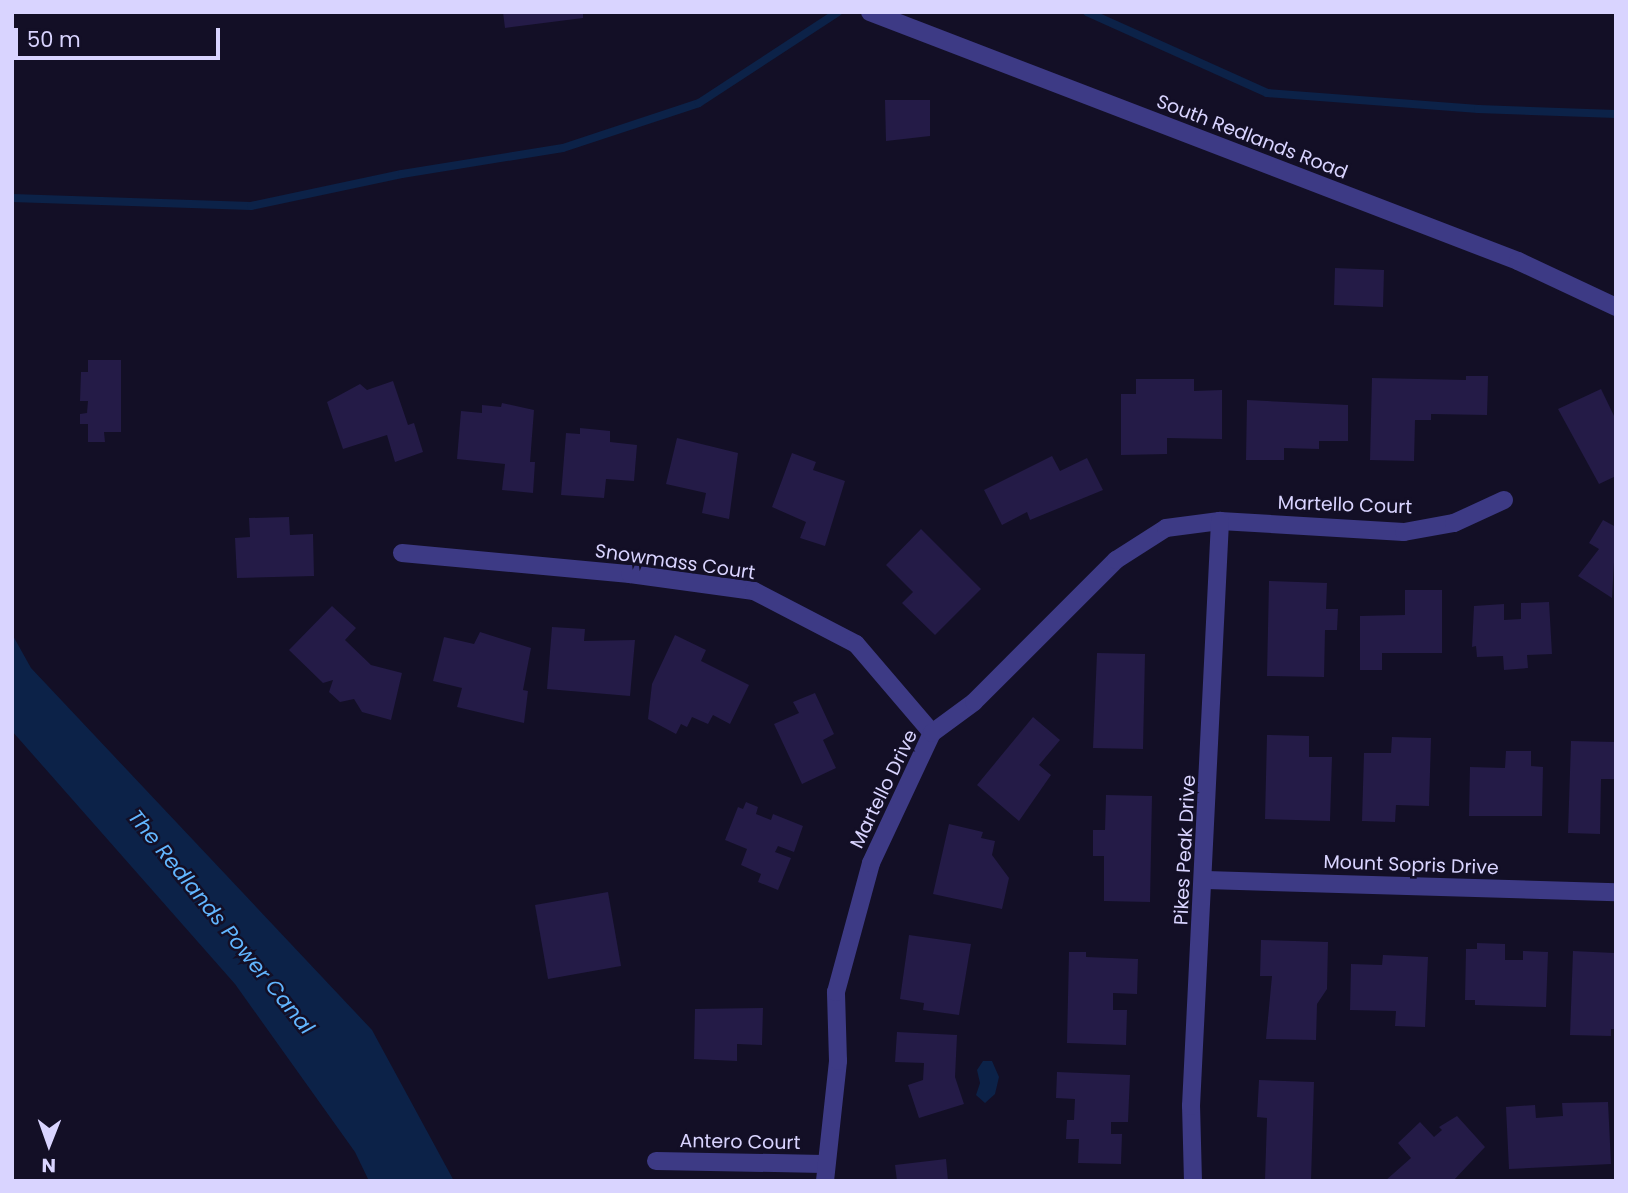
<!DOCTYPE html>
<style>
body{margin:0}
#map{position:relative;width:1628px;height:1193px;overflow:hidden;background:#130f26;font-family:Poppins,sans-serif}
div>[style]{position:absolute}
.water>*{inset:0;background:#0c2248}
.stream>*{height:8px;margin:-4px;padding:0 4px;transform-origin:4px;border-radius:4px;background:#0c2248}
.building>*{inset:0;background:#241b47}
.minor>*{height:18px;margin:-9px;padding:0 9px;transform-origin:9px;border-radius:9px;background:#3d3a85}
span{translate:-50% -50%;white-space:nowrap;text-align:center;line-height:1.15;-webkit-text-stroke:5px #130f26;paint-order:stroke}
.street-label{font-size:19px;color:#d9d4ff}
.water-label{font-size:21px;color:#62b6ff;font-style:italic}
.frame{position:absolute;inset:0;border:14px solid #d9d4ff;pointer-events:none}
.north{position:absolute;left:14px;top:1109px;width:70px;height:70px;-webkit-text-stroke:5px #130f26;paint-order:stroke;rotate:181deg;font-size:19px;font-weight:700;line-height:28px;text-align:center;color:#d9d4ff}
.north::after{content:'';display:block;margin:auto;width:24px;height:32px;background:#d9d4ff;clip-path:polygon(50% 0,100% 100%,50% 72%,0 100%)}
.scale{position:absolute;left:14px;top:28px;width:206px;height:32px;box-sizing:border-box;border:4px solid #d9d4ff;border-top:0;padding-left:9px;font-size:21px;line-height:24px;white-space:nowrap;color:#d9d4ff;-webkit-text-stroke:5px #130f26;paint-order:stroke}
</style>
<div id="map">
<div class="water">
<i style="clip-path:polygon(12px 634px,31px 668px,372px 1030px,454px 1181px,369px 1181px,355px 1152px,235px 984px,12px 731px)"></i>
<i style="clip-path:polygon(983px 1061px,992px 1061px,999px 1077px,995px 1094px,985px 1103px,976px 1095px,980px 1083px,977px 1070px)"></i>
</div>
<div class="stream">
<i style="left:1087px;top:12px;width:197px;rotate:24.2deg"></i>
<i style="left:1267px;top:93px;width:212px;rotate:4.3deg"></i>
<i style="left:1478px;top:109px;width:138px;rotate:2.1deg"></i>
<i style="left:12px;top:198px;width:239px;rotate:1.9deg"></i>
<i style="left:251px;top:206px;width:154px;rotate:-12deg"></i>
<i style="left:402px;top:174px;width:163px;rotate:-9.2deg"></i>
<i style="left:563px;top:148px;width:143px;rotate:-18.3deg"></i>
<i style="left:699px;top:103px;width:166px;rotate:-33.2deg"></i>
</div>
<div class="building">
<i style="clip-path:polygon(503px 12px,583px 12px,583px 18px,505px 28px)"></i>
<i style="clip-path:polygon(885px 100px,930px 100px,930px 136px,886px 141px)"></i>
<i style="clip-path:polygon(1335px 268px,1384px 270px,1383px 307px,1334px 305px)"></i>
<i style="clip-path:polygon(88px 360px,121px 360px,121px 432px,104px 432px,105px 442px,88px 442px,88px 424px,80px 424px,80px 414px,87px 413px,88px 401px,80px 401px,81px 372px,88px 372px)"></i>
<i style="clip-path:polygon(1466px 376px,1488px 376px,1487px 415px,1431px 414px,1431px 420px,1415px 420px,1414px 461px,1370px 460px,1372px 378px,1466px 380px)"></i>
<i style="clip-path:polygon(1136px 379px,1194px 379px,1194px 391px,1222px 390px,1222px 439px,1167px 438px,1167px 454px,1121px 455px,1121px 394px,1136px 394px)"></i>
<i style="clip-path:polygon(393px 381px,408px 425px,414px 423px,423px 452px,395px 462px,387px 435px,343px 449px,327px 402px,360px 384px,367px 390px)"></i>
<i style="clip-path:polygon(1601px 389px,1616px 420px,1616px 476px,1599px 484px,1558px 409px)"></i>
<i style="clip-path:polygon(1247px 400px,1348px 405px,1348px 441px,1319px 441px,1319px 449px,1284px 448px,1284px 460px,1246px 460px)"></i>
<i style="clip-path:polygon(502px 403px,534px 410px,530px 462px,535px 462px,533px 493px,502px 490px,505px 464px,457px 459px,461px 411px,482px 413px,482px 405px,501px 407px)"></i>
<i style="clip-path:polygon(580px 428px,610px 431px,610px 442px,637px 445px,634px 481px,606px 479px,604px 498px,561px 495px,566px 433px,580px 434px)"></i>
<i style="clip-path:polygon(677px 438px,738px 453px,729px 519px,702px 513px,706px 493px,666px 484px)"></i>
<i style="clip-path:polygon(792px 453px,816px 462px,813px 470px,845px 481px,825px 546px,800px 538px,806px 522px,772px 507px)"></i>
<i style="clip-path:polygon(1052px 456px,1060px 471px,1087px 458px,1103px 490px,1030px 520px,1027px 512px,1002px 525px,984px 490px)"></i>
<i style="clip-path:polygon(289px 517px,290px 535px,313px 534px,314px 576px,237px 578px,235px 538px,250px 537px,249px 518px)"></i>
<i style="clip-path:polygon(1603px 520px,1616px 527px,1612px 598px,1578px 576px,1599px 549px,1589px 543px)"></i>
<i style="clip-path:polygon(921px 529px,981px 589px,935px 635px,902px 603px,913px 592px,886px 565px)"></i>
<i style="clip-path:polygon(1269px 581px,1327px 583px,1326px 609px,1338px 609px,1337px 630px,1325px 630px,1324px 677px,1267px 676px)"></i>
<i style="clip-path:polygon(1405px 590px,1442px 590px,1442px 653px,1382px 653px,1382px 670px,1360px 670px,1360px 616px,1405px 615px)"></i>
<i style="clip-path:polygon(1549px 602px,1552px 654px,1527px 655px,1528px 668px,1504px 670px,1503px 656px,1477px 657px,1476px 646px,1472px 647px,1474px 606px,1504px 604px,1504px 620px,1521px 619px,1521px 603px)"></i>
<i style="clip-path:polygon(332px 606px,356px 628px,345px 640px,371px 665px,402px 673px,391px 720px,362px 712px,354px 699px,340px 702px,329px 692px,333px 680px,323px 683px,289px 650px)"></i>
<i style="clip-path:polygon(552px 627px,585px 629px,584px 641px,635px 640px,630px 696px,547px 689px)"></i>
<i style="clip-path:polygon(480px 632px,531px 648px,523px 690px,528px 691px,524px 723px,457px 707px,462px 688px,433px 681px,444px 637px,474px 644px)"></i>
<i style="clip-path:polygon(675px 635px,706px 650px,701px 661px,749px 685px,730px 724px,713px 715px,708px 724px,692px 717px,687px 727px,681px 724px,676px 734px,648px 719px,652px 684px)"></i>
<i style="clip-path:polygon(1097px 653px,1145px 654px,1143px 749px,1093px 748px)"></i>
<i style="clip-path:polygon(815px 693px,834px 734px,823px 740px,836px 768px,802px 784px,774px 724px,799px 713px,793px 702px)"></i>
<i style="clip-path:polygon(1033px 717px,1060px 740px,1039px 765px,1051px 775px,1019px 821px,977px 785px)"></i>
<i style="clip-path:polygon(1267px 735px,1309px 736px,1309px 757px,1332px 757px,1330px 821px,1265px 819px)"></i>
<i style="clip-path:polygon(1392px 737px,1431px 738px,1429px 806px,1396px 805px,1395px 822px,1362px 821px,1364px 753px,1391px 753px)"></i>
<i style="clip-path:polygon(1571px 741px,1616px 742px,1616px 779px,1601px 779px,1600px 834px,1568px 833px)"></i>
<i style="clip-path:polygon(1506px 751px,1531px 751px,1531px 766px,1543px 767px,1542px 816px,1469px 816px,1470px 767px,1505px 768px)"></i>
<i style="clip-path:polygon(1106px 795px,1152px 796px,1150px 902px,1104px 901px,1104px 856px,1093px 856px,1093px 830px,1105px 830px)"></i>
<i style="clip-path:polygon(746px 802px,758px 807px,756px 814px,771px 820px,773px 814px,803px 826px,794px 852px,778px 846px,775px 852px,791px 858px,778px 890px,758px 882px,761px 874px,741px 865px,747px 849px,725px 840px,738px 807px,743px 809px)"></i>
<i style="clip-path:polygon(949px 824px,983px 832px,981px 838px,995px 841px,992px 855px,1009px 878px,1002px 909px,933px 894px)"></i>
<i style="clip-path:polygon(608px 892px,621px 966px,548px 979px,535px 905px)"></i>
<i style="clip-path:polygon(909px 935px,971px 944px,959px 1015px,923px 1010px,924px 1003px,900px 999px)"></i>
<i style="clip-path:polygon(1261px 940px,1328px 942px,1327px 989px,1317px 1004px,1316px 1040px,1266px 1039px,1272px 976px,1260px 976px)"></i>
<i style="clip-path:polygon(1477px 943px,1505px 944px,1505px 960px,1523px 960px,1523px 951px,1548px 952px,1546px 1007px,1475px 1005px,1475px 1000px,1465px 1000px,1466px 949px,1477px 949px)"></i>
<i style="clip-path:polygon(1573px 951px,1614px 953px,1616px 1029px,1611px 1029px,1611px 1036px,1570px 1035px)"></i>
<i style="clip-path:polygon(1069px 952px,1086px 952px,1086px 957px,1138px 959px,1137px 994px,1113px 993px,1113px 1010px,1127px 1010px,1126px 1045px,1067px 1043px)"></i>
<i style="clip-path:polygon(1383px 955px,1428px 957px,1425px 1027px,1395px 1026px,1396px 1011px,1350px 1010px,1351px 964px,1382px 965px)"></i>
<i style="clip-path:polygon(763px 1008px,762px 1045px,737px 1044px,737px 1061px,694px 1059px,695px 1009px)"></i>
<i style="clip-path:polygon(897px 1032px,957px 1035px,955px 1077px,964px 1104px,919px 1118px,908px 1085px,923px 1080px,924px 1063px,895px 1062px)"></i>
<i style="clip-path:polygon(1057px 1072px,1130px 1075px,1128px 1122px,1111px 1122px,1111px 1134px,1122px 1134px,1121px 1164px,1078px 1163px,1079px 1139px,1066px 1139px,1067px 1120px,1074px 1120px,1075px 1099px,1056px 1098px)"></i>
<i style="clip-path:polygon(1259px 1080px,1314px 1082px,1311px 1181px,1265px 1180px,1267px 1118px,1257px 1117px)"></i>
<i style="clip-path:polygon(1608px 1102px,1611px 1164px,1509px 1169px,1506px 1107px,1535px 1105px,1536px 1118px,1563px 1116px,1562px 1103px)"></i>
<i style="clip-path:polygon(1457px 1116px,1485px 1147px,1453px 1181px,1385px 1181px,1411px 1158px,1398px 1143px,1420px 1122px,1434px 1137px,1442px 1130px,1439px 1127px)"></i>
<i style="clip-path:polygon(946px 1159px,948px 1181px,897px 1181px,895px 1165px)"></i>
</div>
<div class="minor">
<i style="left:870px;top:12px;width:694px;rotate:21.02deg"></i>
<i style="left:1518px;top:261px;width:108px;rotate:25.1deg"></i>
<i style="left:402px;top:553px;width:229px;rotate:5.3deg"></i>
<i style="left:630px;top:574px;width:125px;rotate:7.8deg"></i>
<i style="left:754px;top:591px;width:115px;rotate:27.5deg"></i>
<i style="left:856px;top:644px;width:117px;rotate:49.5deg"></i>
<i style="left:1206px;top:880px;width:410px;rotate:1.7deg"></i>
<i style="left:656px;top:1161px;width:168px;rotate:1deg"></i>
<i style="left:825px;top:1181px;width:121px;rotate:-83.8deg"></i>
<i style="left:838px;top:1061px;width:69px;rotate:-91.7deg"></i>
<i style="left:836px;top:992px;width:134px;rotate:-74.8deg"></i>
<i style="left:871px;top:863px;width:144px;rotate:-64.9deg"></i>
<i style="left:932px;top:733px;width:52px;rotate:-36.4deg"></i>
<i style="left:974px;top:702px;width:201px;rotate:-45deg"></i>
<i style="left:1116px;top:560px;width:59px;rotate:-32.6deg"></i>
<i style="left:1166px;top:528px;width:54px;rotate:-7.4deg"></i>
<i style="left:1220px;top:521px;width:184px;rotate:3.4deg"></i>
<i style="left:1404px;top:532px;width:51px;rotate:-10.2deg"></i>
<i style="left:1454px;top:523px;width:55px;rotate:-24.7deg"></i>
<i style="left:1193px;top:1181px;width:75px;rotate:-91.5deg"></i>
<i style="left:1191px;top:1106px;width:586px;rotate:-87.16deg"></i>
</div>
<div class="street-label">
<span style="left:1252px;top:137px;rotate:21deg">South Redlands Road</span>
<span style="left:1345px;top:505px;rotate:2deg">Martello Court</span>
<span style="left:675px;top:562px;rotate:8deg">Snowmass Court</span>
<span style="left:884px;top:789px;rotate:-64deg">Martello Drive</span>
<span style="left:1185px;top:850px;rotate:-87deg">Pikes Peak Drive</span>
<span style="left:1411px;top:865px;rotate:2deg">Mount Sopris Drive</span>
<span style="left:740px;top:1142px;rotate:1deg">Antero Court</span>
</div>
<div class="water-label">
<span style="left:221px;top:922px;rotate:51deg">The Redlands Power Canal</span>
</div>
<div class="frame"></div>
<div class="north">N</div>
<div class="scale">50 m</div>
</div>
